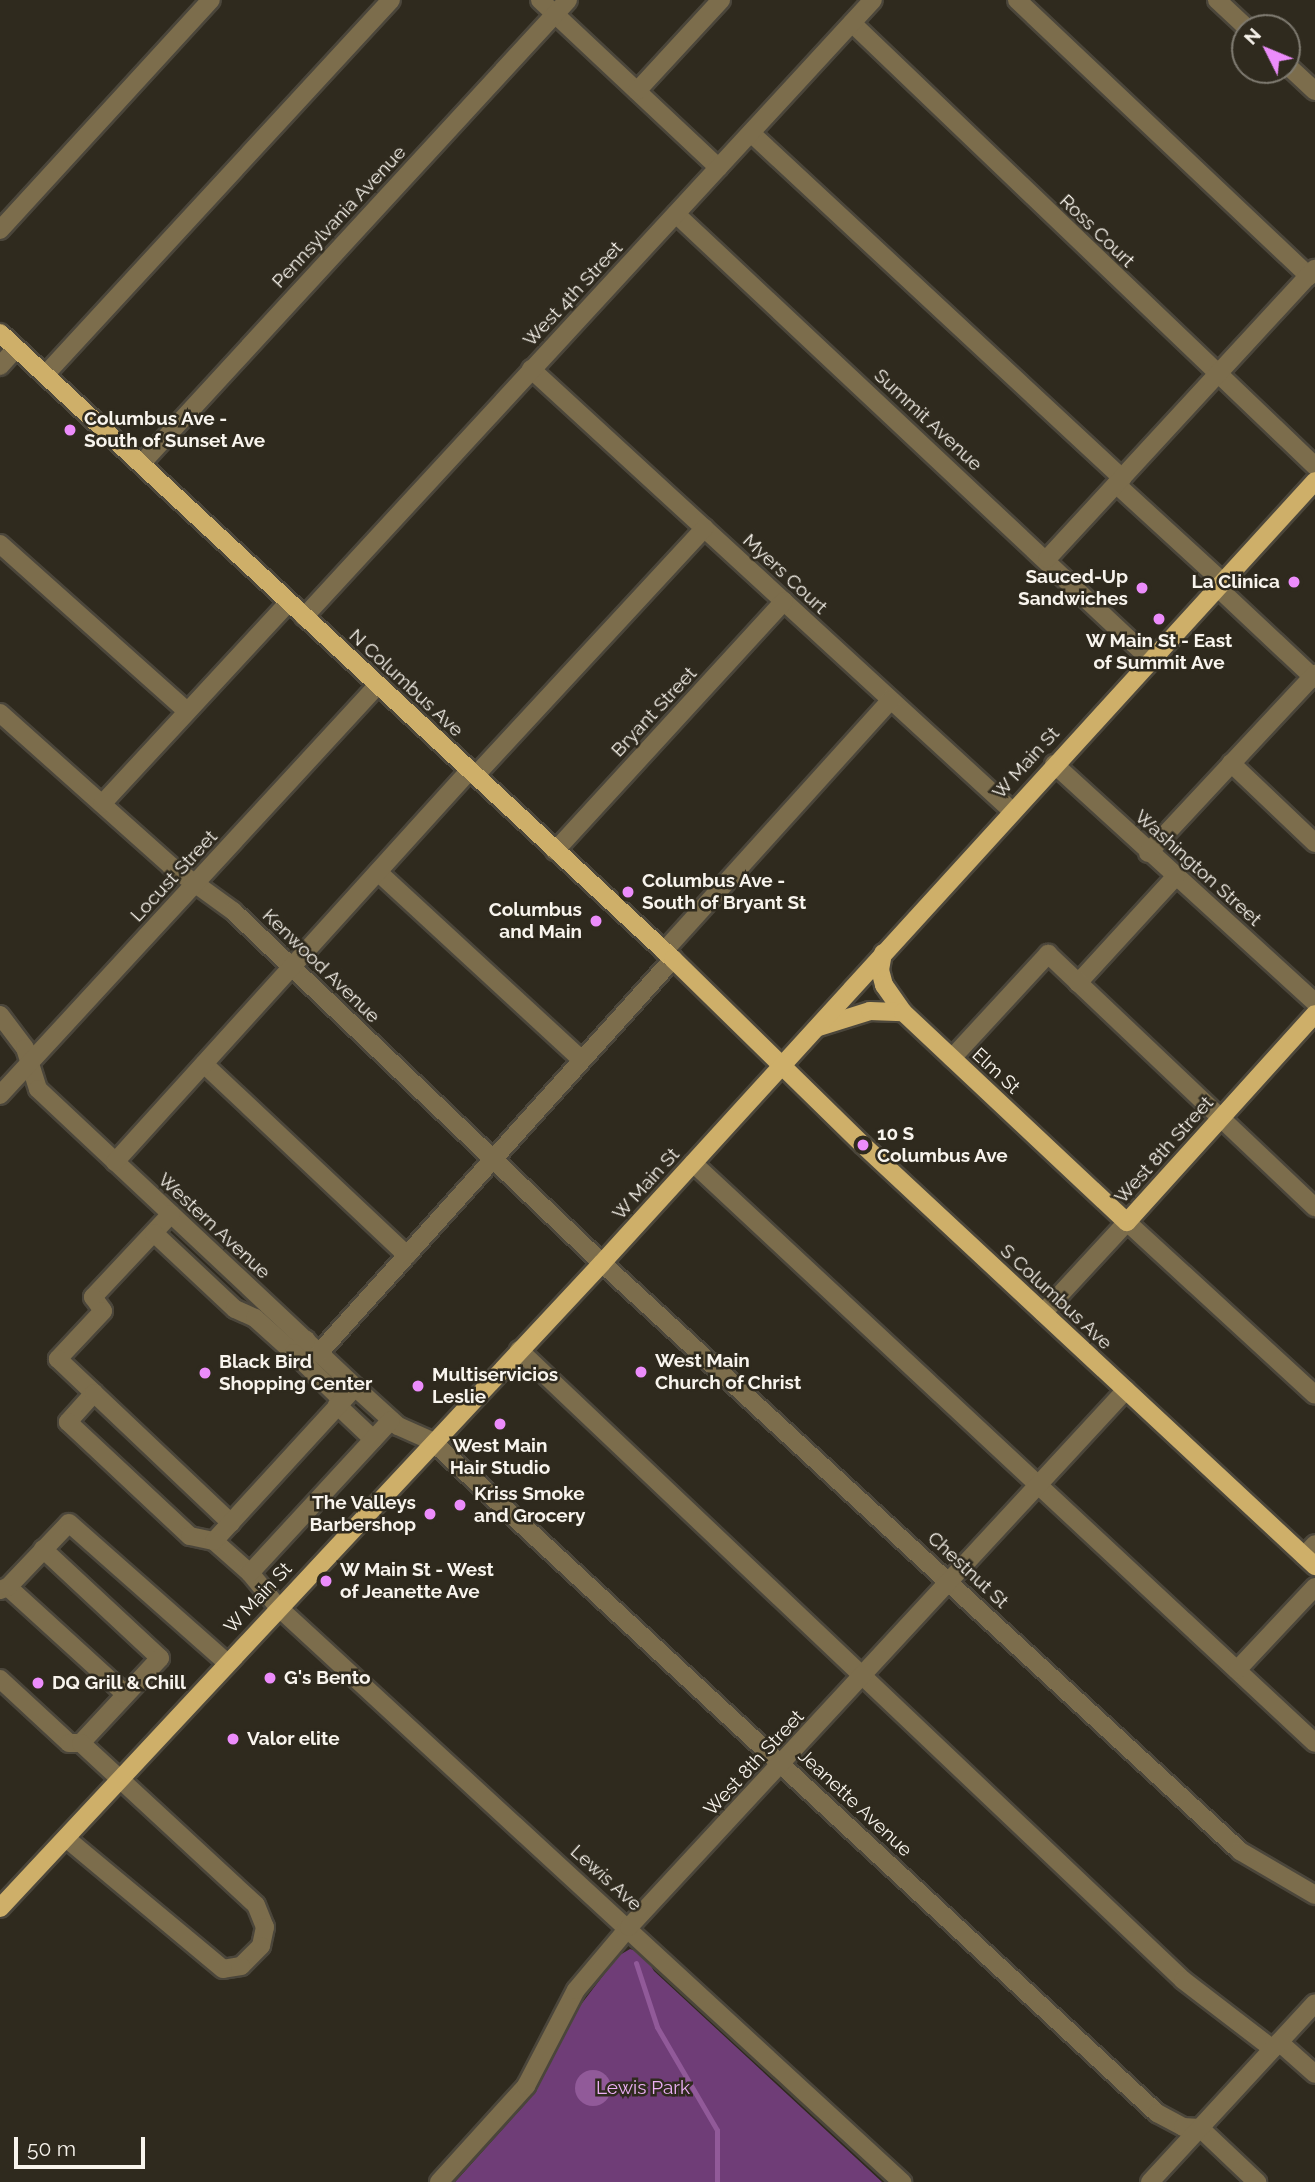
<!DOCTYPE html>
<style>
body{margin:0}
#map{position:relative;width:1315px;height:2182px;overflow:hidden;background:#2f2a1e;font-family:Raleway,sans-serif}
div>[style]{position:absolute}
.green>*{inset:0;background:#6f3d77}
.water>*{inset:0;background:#915a99}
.round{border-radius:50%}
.stream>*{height:5px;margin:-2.5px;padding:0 2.5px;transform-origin:2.5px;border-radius:2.5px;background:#915a99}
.roads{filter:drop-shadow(2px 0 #4b463b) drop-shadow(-2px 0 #4b463b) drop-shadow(0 2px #4b463b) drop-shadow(0 -2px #4b463b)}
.minor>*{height:18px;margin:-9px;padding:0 9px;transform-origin:9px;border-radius:9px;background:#7c6d4c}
.major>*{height:18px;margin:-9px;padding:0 9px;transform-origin:9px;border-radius:9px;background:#ceaf69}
.dots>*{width:19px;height:19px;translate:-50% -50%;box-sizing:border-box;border:4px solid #2f2a1e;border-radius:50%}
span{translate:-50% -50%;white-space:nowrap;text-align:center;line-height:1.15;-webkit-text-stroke:5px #2f2a1e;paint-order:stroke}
.street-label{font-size:19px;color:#f8f4ed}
.poi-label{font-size:19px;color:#f8f4ed;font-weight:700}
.left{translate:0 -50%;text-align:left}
.right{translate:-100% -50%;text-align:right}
.park-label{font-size:19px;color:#ecb0f5}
.north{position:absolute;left:1231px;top:14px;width:70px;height:70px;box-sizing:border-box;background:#2f2a1e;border:2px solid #7f7b71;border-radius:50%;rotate:313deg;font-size:19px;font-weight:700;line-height:28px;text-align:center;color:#f8f4ed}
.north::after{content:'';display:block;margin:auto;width:24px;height:32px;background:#ec8cfb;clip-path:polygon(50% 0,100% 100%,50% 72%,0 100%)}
.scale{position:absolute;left:14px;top:2137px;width:131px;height:32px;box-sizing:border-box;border:4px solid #f8f4ed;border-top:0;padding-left:9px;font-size:21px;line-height:24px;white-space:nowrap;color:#f8f4ed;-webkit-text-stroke:5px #2f2a1e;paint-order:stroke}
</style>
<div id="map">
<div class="green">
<i style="clip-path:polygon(630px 1949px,643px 1953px,654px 1971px,882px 2182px,455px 2182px,527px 2102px,573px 2015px,618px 1956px)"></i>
</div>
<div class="water">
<i class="round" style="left:575px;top:2070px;width:36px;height:36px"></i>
</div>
<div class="stream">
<i style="left:636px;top:1963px;width:67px;rotate:71.8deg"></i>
<i style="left:657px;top:2027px;width:119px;rotate:59.8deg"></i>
<i style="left:717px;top:2130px;width:52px;rotate:90deg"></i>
</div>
<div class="roads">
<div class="minor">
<i style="left:540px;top:0;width:245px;rotate:43.2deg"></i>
<i style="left:1017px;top:0;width:402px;rotate:43.4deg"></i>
<i style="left:1217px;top:0;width:41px;rotate:43deg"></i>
<i style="left:852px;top:23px;width:641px;rotate:43.74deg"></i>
<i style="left:1287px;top:65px;width:38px;rotate:43deg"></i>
<i style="left:637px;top:91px;width:124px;rotate:-47.3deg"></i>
<i style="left:751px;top:133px;width:507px;rotate:42.92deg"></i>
<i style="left:676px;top:214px;width:650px;rotate:43.19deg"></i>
<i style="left:0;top:230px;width:312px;rotate:-47.5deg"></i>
<i style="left:0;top:366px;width:24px;rotate:-48deg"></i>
<i style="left:531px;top:369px;width:652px;rotate:42.58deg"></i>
<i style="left:45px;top:375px;width:510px;rotate:-47.3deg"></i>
<i style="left:142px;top:463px;width:629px;rotate:-47.38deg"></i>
<i style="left:1116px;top:484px;width:144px;rotate:42.5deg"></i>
<i style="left:0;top:544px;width:251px;rotate:41.8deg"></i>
<i style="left:1047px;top:559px;width:395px;rotate:-47.3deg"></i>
<i style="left:1217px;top:587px;width:134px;rotate:43.2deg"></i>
<i style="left:304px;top:617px;width:839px;rotate:-47.32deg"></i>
<i style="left:0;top:713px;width:229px;rotate:41.8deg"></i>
<i style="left:171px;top:866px;width:77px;rotate:36deg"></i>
<i style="left:233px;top:911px;width:510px;rotate:43.65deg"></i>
<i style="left:602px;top:1263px;width:868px;rotate:42.66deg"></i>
<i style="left:1240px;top:1851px;width:87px;rotate:30.4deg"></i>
<i style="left:1231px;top:763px;width:116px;rotate:43.6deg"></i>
<i style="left:1054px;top:764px;width:353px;rotate:42.4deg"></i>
<i style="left:475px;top:776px;width:338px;rotate:-47.2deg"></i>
<i style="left:102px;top:804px;width:275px;rotate:-47.2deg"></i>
<i style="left:555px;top:851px;width:339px;rotate:-47.5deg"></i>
<i style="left:1148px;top:853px;width:245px;rotate:-47deg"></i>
<i style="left:378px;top:872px;width:277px;rotate:42.7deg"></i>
<i style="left:664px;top:951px;width:338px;rotate:-47.9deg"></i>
<i style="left:1078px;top:983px;width:144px;rotate:-47.5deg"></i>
<i style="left:0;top:1015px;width:41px;rotate:52.9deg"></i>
<i style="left:25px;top:1048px;width:43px;rotate:72.4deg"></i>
<i style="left:38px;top:1089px;width:435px;rotate:43.2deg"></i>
<i style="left:355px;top:1387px;width:58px;rotate:42.2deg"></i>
<i style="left:398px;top:1426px;width:37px;rotate:24deg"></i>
<i style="left:432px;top:1441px;width:989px;rotate:42.83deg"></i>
<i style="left:1157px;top:2113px;width:30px;rotate:28deg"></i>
<i style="left:1183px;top:2127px;width:17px;rotate:3deg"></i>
<i style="left:1200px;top:2128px;width:79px;rotate:43.5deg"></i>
<i style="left:952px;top:1058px;width:142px;rotate:-47.3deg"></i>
<i style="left:1048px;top:954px;width:368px;rotate:43.5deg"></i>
<i style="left:204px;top:1064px;width:279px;rotate:43.3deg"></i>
<i style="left:0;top:1095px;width:558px;rotate:-47.33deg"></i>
<i style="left:115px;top:1162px;width:527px;rotate:-47.84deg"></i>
<i style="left:693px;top:1163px;width:850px;rotate:43deg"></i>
<i style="left:171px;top:1214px;width:114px;rotate:133.2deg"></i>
<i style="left:93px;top:1297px;width:17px;rotate:54deg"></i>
<i style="left:103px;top:1311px;width:66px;rotate:133.2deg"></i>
<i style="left:58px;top:1359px;width:50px;rotate:43.4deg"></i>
<i style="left:94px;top:1393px;width:39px;rotate:132deg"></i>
<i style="left:68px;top:1422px;width:167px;rotate:43.1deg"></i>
<i style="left:190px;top:1536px;width:25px;rotate:12deg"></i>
<i style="left:214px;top:1541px;width:48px;rotate:41.6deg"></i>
<i style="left:250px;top:1573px;width:44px;rotate:50.5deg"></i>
<i style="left:278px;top:1607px;width:849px;rotate:42.66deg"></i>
<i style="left:154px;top:1233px;width:111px;rotate:43.2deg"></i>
<i style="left:235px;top:1309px;width:22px;rotate:24deg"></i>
<i style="left:255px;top:1318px;width:52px;rotate:41.9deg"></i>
<i style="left:294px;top:1353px;width:18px;rotate:-47deg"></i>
<i style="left:1043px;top:1313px;width:124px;rotate:-47.3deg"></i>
<i style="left:1127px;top:1222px;width:255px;rotate:42.6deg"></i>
<i style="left:519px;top:1350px;width:915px;rotate:43.49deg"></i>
<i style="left:1183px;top:1980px;width:113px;rotate:37.5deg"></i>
<i style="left:294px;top:1353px;width:67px;rotate:44.4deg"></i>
<i style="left:319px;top:1353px;width:530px;rotate:-48.06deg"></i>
<i style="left:94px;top:1393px;width:189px;rotate:43.5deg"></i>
<i style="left:337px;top:1405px;width:50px;rotate:43.4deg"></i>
<i style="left:214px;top:1541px;width:209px;rotate:-47.5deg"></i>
<i style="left:43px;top:1549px;width:160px;rotate:43deg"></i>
<i style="left:160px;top:1658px;width:116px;rotate:132.9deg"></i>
<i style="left:1304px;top:1556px;width:16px;rotate:-47deg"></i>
<i style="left:250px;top:1573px;width:208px;rotate:-47.3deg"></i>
<i style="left:8px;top:1587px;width:159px;rotate:42.4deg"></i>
<i style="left:0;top:1590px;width:9px;rotate:-21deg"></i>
<i style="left:8px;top:1587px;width:88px;rotate:-46.4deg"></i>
<i style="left:69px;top:1523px;width:211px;rotate:41.5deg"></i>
<i style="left:1237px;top:1670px;width:114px;rotate:-46.8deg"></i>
<i style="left:0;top:1679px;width:94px;rotate:42.8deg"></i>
<i style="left:69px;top:1743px;width:12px"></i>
<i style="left:81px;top:1743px;width:238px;rotate:42.8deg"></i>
<i style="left:256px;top:1905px;width:24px;rotate:68deg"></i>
<i style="left:265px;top:1927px;width:19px;rotate:102deg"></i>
<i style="left:261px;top:1946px;width:28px;rotate:135deg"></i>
<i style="left:241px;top:1966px;width:18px;rotate:171deg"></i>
<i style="left:223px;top:1969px;width:204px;rotate:-140.2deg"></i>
<i style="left:1279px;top:2042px;width:48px;rotate:41.6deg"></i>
<i style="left:439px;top:2182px;width:130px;rotate:-47.8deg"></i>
<i style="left:526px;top:2086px;width:108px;rotate:-62.5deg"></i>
<i style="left:576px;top:1990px;width:82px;rotate:-49.9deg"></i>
<i style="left:629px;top:1927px;width:732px;rotate:-47.22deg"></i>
<i style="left:1150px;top:2182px;width:243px;rotate:-47.3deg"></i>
</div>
<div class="major">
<i style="left:0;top:333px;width:919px;rotate:42.93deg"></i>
<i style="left:673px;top:959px;width:266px;rotate:44.4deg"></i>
<i style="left:863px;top:1145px;width:618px;rotate:42.97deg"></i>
<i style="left:883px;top:953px;width:17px;rotate:100deg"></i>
<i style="left:880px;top:970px;width:16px;rotate:75deg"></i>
<i style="left:884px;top:985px;width:33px;rotate:55deg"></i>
<i style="left:819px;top:1027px;width:53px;rotate:-17.4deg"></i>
<i style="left:870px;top:1011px;width:33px;rotate:2deg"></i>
<i style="left:903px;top:1012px;width:307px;rotate:43.2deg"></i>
<i style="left:1127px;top:1222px;width:280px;rotate:-47.9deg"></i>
<i style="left:0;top:1908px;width:882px;rotate:-46.97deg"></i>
<i style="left:602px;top:1263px;width:1058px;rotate:-47.64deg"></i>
</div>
</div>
<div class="dots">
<i style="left:70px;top:430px;background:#ec8cfb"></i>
<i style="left:1294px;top:582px;background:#ec8cfb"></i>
<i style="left:1142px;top:588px;background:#ec8cfb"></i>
<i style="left:1159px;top:619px;background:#ec8cfb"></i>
<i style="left:628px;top:892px;background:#ec8cfb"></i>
<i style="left:596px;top:921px;background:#ec8cfb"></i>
<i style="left:863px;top:1145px;background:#ec8cfb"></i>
<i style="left:641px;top:1372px;background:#ec8cfb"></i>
<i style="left:205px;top:1373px;background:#ec8cfb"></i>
<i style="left:418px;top:1386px;background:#ec8cfb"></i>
<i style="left:500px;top:1424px;background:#ec8cfb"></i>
<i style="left:460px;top:1505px;background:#ec8cfb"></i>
<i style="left:430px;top:1514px;background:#ec8cfb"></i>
<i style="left:326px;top:1581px;background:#ec8cfb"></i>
<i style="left:270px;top:1678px;background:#ec8cfb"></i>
<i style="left:38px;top:1683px;background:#ec8cfb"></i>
<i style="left:233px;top:1739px;background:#ec8cfb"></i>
</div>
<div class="street-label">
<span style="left:339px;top:217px;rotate:-47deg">Pennsylvania Avenue</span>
<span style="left:1097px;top:231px;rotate:44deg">Ross Court</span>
<span style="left:573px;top:294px;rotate:-47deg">West 4th Street</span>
<span style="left:928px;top:420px;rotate:43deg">Summit Avenue</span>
<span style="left:785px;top:574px;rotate:43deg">Myers Court</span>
<span style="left:406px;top:683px;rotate:43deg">N Columbus Ave</span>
<span style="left:654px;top:712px;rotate:-47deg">Bryant Street</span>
<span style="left:1026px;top:763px;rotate:-48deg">W Main St</span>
<span style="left:1198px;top:868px;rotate:42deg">Washington Street</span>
<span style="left:174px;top:876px;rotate:-47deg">Locust Street</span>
<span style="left:321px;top:966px;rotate:44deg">Kenwood Avenue</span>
<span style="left:996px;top:1071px;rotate:43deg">Elm St</span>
<span style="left:1164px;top:1150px;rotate:-48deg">West 8th Street</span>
<span style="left:646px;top:1184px;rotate:-48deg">W Main St</span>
<span style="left:214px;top:1226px;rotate:43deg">Western Avenue</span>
<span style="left:1056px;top:1297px;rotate:43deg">S Columbus Ave</span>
<span style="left:968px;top:1570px;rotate:43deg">Chestnut St</span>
<span style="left:258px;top:1598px;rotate:-47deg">W Main St</span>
<span style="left:754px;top:1763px;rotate:-47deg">West 8th Street</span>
<span style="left:855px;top:1803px;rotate:43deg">Jeanette Avenue</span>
<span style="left:606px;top:1878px;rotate:42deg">Lewis Ave</span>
</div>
<div class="poi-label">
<span class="left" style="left:84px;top:430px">Columbus Ave -<br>South of Sunset Ave</span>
<span class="right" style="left:1128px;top:588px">Sauced-Up<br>Sandwiches</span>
<span class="right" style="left:1280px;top:582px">La Clinica</span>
<span style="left:1159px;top:652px">W Main St - East<br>of Summit Ave</span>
<span class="left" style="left:642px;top:892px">Columbus Ave -<br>South of Bryant St</span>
<span class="right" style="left:582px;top:921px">Columbus<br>and Main</span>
<span class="left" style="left:877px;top:1145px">10 S<br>Columbus Ave</span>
<span class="left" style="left:655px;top:1372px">West Main<br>Church of Christ</span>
<span class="left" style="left:219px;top:1373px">Black Bird<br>Shopping Center</span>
<span class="left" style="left:432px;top:1386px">Multiservicios<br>Leslie</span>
<span style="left:500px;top:1457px">West Main<br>Hair Studio</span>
<span class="left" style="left:474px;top:1505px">Kriss Smoke<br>and Grocery</span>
<span class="right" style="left:416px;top:1514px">The Valleys<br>Barbershop</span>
<span class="left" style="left:340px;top:1581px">W Main St - West<br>of Jeanette Ave</span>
<span class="left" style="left:284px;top:1678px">G's Bento</span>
<span class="left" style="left:52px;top:1683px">DQ Grill &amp; Chill</span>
<span class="left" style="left:247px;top:1739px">Valor elite</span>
</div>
<div class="park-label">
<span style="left:643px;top:2088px">Lewis Park</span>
</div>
<div class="north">N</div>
<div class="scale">50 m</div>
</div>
